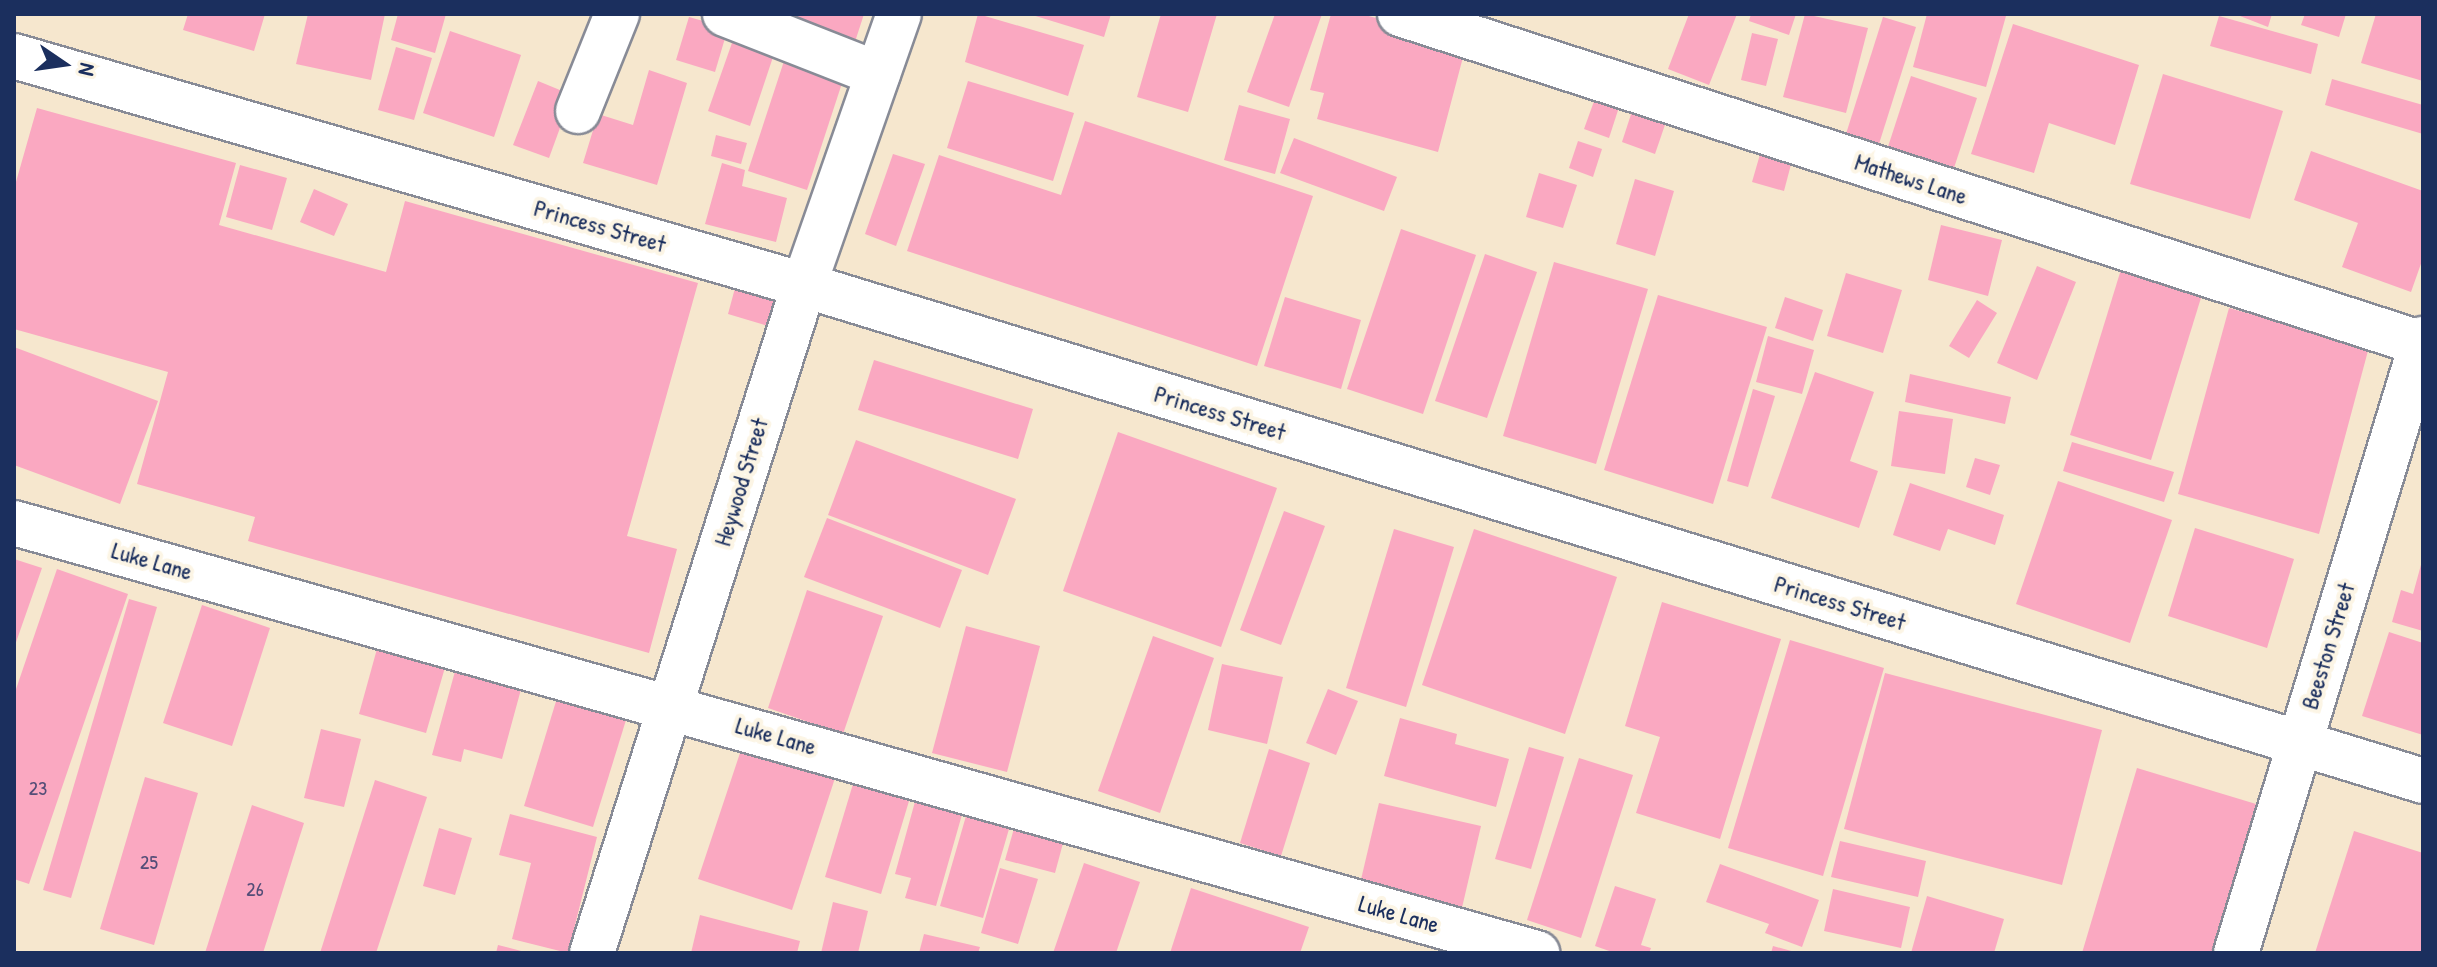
<!DOCTYPE html>
<style>
body{margin:0}
#map{position:relative;width:2437px;height:967px;overflow:hidden;background:#f6e7ce;font-family:"Patrick Hand",sans-serif}
div>[style]{position:absolute}
.building>*{inset:0;background:#faa8c1}
.roads{filter:drop-shadow(2px 0 #888b96) drop-shadow(-2px 0 #888b96) drop-shadow(0 2px #888b96) drop-shadow(0 -2px #888b96)}
.minor>*{height:44px;margin:-22px;padding:0 22px;transform-origin:22px;border-radius:22px;background:#fff}
span{translate:-50% -50%;white-space:nowrap;text-align:center;line-height:1.15;-webkit-text-stroke:8px #fcf5e5;paint-order:stroke}
.number-label{font-size:20px;color:#534d77}
.number-label span{-webkit-text-stroke-width:0}
.street-label{font-size:24px;color:#1b2f5e}
.frame{position:absolute;inset:0;border:16px solid #1b2f5e;pointer-events:none}
.north{position:absolute;left:24px;top:24px;width:80px;height:80px;-webkit-text-stroke:6px #fcf5e5;paint-order:stroke;rotate:103deg;font-size:22px;font-weight:700;line-height:32px;text-align:center;color:#1b2f5e}
.north::after{content:'';display:block;margin:auto;width:28px;height:36px;background:#1b2f5e;clip-path:polygon(50% 0,100% 100%,50% 72%,0 100%)}
</style>
<div id="map">
<div class="building">
<i style="clip-path:polygon(188px 14px,265px 14px,254px 51px,183px 30px)"></i>
<i style="clip-path:polygon(308px 14px,385px 14px,371px 80px,296px 64px)"></i>
<i style="clip-path:polygon(398px 14px,446px 14px,435px 53px,391px 40px)"></i>
<i style="clip-path:polygon(778px 14px,864px 14px,853px 48px)"></i>
<i style="clip-path:polygon(978px 14px,1084px 45px,1068px 96px,965px 62px)"></i>
<i style="clip-path:polygon(1029px 14px,1111px 14px,1104px 37px)"></i>
<i style="clip-path:polygon(1161px 14px,1217px 14px,1188px 112px,1137px 97px)"></i>
<i style="clip-path:polygon(1275px 14px,1322px 14px,1289px 107px,1247px 92px)"></i>
<i style="clip-path:polygon(1331px 14px,1361px 14px,1467px 42px,1438px 152px,1317px 119px,1324px 93px,1310px 90px)"></i>
<i style="clip-path:polygon(1689px 14px,1737px 14px,1709px 85px,1668px 69px)"></i>
<i style="clip-path:polygon(1751px 14px,1796px 14px,1789px 35px,1749px 21px)"></i>
<i style="clip-path:polygon(1805px 14px,1868px 28px,1846px 113px,1783px 97px)"></i>
<i style="clip-path:polygon(1927px 14px,2006px 16px,1986px 87px,1913px 67px)"></i>
<i style="clip-path:polygon(2235px 14px,2272px 14px,2268px 27px)"></i>
<i style="clip-path:polygon(2305px 14px,2346px 14px,2339px 37px,2301px 25px)"></i>
<i style="clip-path:polygon(2376px 14px,2423px 14px,2423px 81px,2361px 63px)"></i>
<i style="clip-path:polygon(2219px 16px,2318px 44px,2311px 74px,2210px 46px)"></i>
<i style="clip-path:polygon(689px 17px,728px 28px,715px 72px,676px 60px)"></i>
<i style="clip-path:polygon(1883px 17px,1916px 27px,1878px 147px,1845px 137px)"></i>
<i style="clip-path:polygon(2013px 24px,2139px 65px,2115px 145px,2049px 123px,2034px 173px,1971px 154px)"></i>
<i style="clip-path:polygon(450px 31px,521px 55px,494px 137px,423px 113px)"></i>
<i style="clip-path:polygon(1752px 33px,1778px 39px,1766px 86px,1741px 80px)"></i>
<i style="clip-path:polygon(733px 40px,774px 54px,750px 126px,708px 111px)"></i>
<i style="clip-path:polygon(396px 47px,432px 58px,414px 120px,378px 110px)"></i>
<i style="clip-path:polygon(785px 58px,844px 77px,807px 190px,748px 171px)"></i>
<i style="clip-path:polygon(649px 70px,687px 83px,657px 185px,583px 163px,598px 114px,633px 125px)"></i>
<i style="clip-path:polygon(2163px 74px,2283px 111px,2250px 219px,2130px 184px)"></i>
<i style="clip-path:polygon(1911px 76px,1977px 98px,1950px 180px,1884px 159px)"></i>
<i style="clip-path:polygon(2332px 79px,2423px 105px,2423px 134px,2325px 105px)"></i>
<i style="clip-path:polygon(538px 81px,572px 95px,549px 158px,513px 145px)"></i>
<i style="clip-path:polygon(968px 81px,1074px 113px,1053px 181px,947px 148px)"></i>
<i style="clip-path:polygon(1597px 93px,1621px 101px,1609px 138px,1584px 129px)"></i>
<i style="clip-path:polygon(1239px 105px,1290px 119px,1275px 174px,1224px 160px)"></i>
<i style="clip-path:polygon(1634px 105px,1668px 116px,1655px 154px,1622px 142px)"></i>
<i style="clip-path:polygon(37px 108px,236px 163px,219px 225px,386px 272px,405px 201px,698px 283px,627px 536px,677px 549px,649px 653px,248px 541px,255px 517px,137px 484px,168px 372px,14px 329px,14px 189px)"></i>
<i style="clip-path:polygon(1085px 121px,1313px 196px,1257px 366px,907px 251px,939px 155px,1061px 195px)"></i>
<i style="clip-path:polygon(716px 135px,747px 143px,741px 164px,711px 156px)"></i>
<i style="clip-path:polygon(1294px 138px,1397px 177px,1384px 211px,1280px 173px)"></i>
<i style="clip-path:polygon(1578px 141px,1602px 149px,1593px 177px,1569px 168px)"></i>
<i style="clip-path:polygon(1763px 144px,1794px 153px,1784px 191px,1752px 182px)"></i>
<i style="clip-path:polygon(2311px 151px,2423px 191px,2423px 258px,2411px 292px,2342px 267px,2358px 223px,2294px 200px)"></i>
<i style="clip-path:polygon(893px 154px,925px 164px,896px 246px,865px 234px)"></i>
<i style="clip-path:polygon(722px 163px,745px 170px,742px 186px,787px 198px,776px 242px,705px 224px)"></i>
<i style="clip-path:polygon(240px 165px,287px 178px,272px 230px,226px 217px)"></i>
<i style="clip-path:polygon(1539px 173px,1577px 185px,1563px 228px,1526px 217px)"></i>
<i style="clip-path:polygon(1635px 179px,1674px 191px,1655px 256px,1616px 244px)"></i>
<i style="clip-path:polygon(314px 189px,348px 204px,334px 236px,300px 222px)"></i>
<i style="clip-path:polygon(1941px 225px,2002px 240px,1988px 296px,1928px 280px)"></i>
<i style="clip-path:polygon(1401px 229px,1476px 255px,1423px 414px,1347px 389px)"></i>
<i style="clip-path:polygon(1485px 254px,1537px 272px,1487px 418px,1435px 401px)"></i>
<i style="clip-path:polygon(1554px 262px,1648px 289px,1596px 464px,1503px 436px)"></i>
<i style="clip-path:polygon(2123px 263px,2204px 288px,2151px 460px,2070px 435px)"></i>
<i style="clip-path:polygon(2037px 266px,2076px 282px,2037px 380px,1997px 363px)"></i>
<i style="clip-path:polygon(1846px 273px,1902px 290px,1883px 353px,1827px 336px)"></i>
<i style="clip-path:polygon(738px 277px,785px 291px,775px 328px,728px 314px)"></i>
<i style="clip-path:polygon(1658px 295px,1767px 327px,1713px 504px,1604px 470px)"></i>
<i style="clip-path:polygon(1285px 297px,1361px 320px,1341px 389px,1264px 366px)"></i>
<i style="clip-path:polygon(1785px 297px,1823px 310px,1813px 341px,1775px 328px)"></i>
<i style="clip-path:polygon(1977px 300px,1997px 313px,1969px 358px,1949px 346px)"></i>
<i style="clip-path:polygon(2229px 308px,2369px 347px,2319px 534px,2178px 494px)"></i>
<i style="clip-path:polygon(1768px 336px,1814px 350px,1802px 394px,1756px 382px)"></i>
<i style="clip-path:polygon(14px 347px,158px 401px,120px 504px,14px 465px)"></i>
<i style="clip-path:polygon(874px 360px,1033px 409px,1018px 459px,858px 410px)"></i>
<i style="clip-path:polygon(1815px 372px,1874px 392px,1850px 461px,1878px 471px,1859px 528px,1771px 498px)"></i>
<i style="clip-path:polygon(1910px 374px,2011px 397px,2005px 424px,1905px 402px)"></i>
<i style="clip-path:polygon(1753px 389px,1775px 396px,1748px 487px,1727px 481px)"></i>
<i style="clip-path:polygon(1899px 411px,1953px 419px,1945px 474px,1891px 466px)"></i>
<i style="clip-path:polygon(1118px 432px,1277px 488px,1221px 647px,1063px 591px)"></i>
<i style="clip-path:polygon(856px 440px,1016px 499px,988px 575px,828px 515px)"></i>
<i style="clip-path:polygon(2072px 442px,2174px 472px,2164px 502px,2063px 471px)"></i>
<i style="clip-path:polygon(1975px 458px,2000px 465px,1990px 495px,1966px 487px)"></i>
<i style="clip-path:polygon(2058px 481px,2172px 520px,2130px 643px,2016px 604px)"></i>
<i style="clip-path:polygon(1910px 483px,2004px 515px,1995px 545px,1948px 529px,1940px 551px,1893px 535px)"></i>
<i style="clip-path:polygon(1284px 511px,1325px 526px,1281px 645px,1240px 630px)"></i>
<i style="clip-path:polygon(827px 518px,962px 570px,940px 628px,804px 577px)"></i>
<i style="clip-path:polygon(2195px 528px,2294px 559px,2267px 648px,2168px 616px)"></i>
<i style="clip-path:polygon(1394px 529px,1454px 547px,1406px 707px,1346px 688px)"></i>
<i style="clip-path:polygon(1474px 529px,1617px 577px,1565px 734px,1422px 685px)"></i>
<i style="clip-path:polygon(14px 559px,42px 568px,14px 648px)"></i>
<i style="clip-path:polygon(2422px 561px,2423px 561px,2423px 631px,2392px 622px,2401px 590px,2413px 594px)"></i>
<i style="clip-path:polygon(57px 569px,128px 594px,29px 884px,14px 879px,14px 695px)"></i>
<i style="clip-path:polygon(807px 590px,883px 616px,843px 734px,768px 708px)"></i>
<i style="clip-path:polygon(129px 599px,157px 607px,71px 898px,43px 890px)"></i>
<i style="clip-path:polygon(1662px 602px,1781px 639px,1720px 839px,1636px 813px,1660px 737px,1625px 726px)"></i>
<i style="clip-path:polygon(202px 605px,270px 628px,232px 746px,163px 723px)"></i>
<i style="clip-path:polygon(966px 626px,1040px 646px,1007px 772px,932px 753px)"></i>
<i style="clip-path:polygon(2389px 632px,2423px 643px,2423px 735px,2362px 716px)"></i>
<i style="clip-path:polygon(1153px 636px,1214px 658px,1160px 813px,1098px 791px)"></i>
<i style="clip-path:polygon(380px 638px,448px 657px,426px 733px,359px 714px)"></i>
<i style="clip-path:polygon(1790px 640px,1884px 668px,1823px 876px,1728px 848px)"></i>
<i style="clip-path:polygon(457px 664px,523px 682px,502px 759px,464px 749px,461px 762px,432px 755px)"></i>
<i style="clip-path:polygon(1222px 664px,1283px 677px,1267px 744px,1208px 730px)"></i>
<i style="clip-path:polygon(1885px 673px,2102px 730px,2062px 885px,1844px 829px)"></i>
<i style="clip-path:polygon(561px 685px,630px 707px,593px 827px,524px 806px)"></i>
<i style="clip-path:polygon(1328px 689px,1358px 701px,1336px 755px,1306px 743px)"></i>
<i style="clip-path:polygon(1400px 718px,1457px 734px,1455px 744px,1509px 759px,1496px 807px,1384px 776px)"></i>
<i style="clip-path:polygon(321px 729px,361px 739px,344px 807px,304px 798px)"></i>
<i style="clip-path:polygon(743px 744px,836px 775px,792px 910px,698px 879px)"></i>
<i style="clip-path:polygon(1529px 747px,1564px 757px,1531px 869px,1495px 859px)"></i>
<i style="clip-path:polygon(1269px 749px,1310px 763px,1281px 856px,1240px 843px)"></i>
<i style="clip-path:polygon(1579px 758px,1633px 775px,1581px 938px,1527px 920px)"></i>
<i style="clip-path:polygon(2137px 768px,2256px 804px,2212px 953px,2082px 953px)"></i>
<i style="clip-path:polygon(145px 777px,198px 793px,154px 945px,100px 929px)"></i>
<i style="clip-path:polygon(375px 780px,427px 797px,376px 953px,320px 953px)"></i>
<i style="clip-path:polygon(853px 784px,909px 801px,881px 894px,825px 877px)"></i>
<i style="clip-path:polygon(916px 798px,963px 811px,936px 906px,905px 898px,911px 878px,895px 874px)"></i>
<i style="clip-path:polygon(1379px 803px,1481px 826px,1461px 912px,1359px 888px)"></i>
<i style="clip-path:polygon(252px 805px,304px 823px,263px 953px,205px 953px)"></i>
<i style="clip-path:polygon(510px 814px,597px 837px,568px 953px,512px 939px,531px 863px,499px 855px)"></i>
<i style="clip-path:polygon(966px 816px,1009px 829px,983px 918px,940px 906px)"></i>
<i style="clip-path:polygon(1017px 818px,1066px 832px,1055px 873px,1005px 860px)"></i>
<i style="clip-path:polygon(439px 828px,472px 838px,455px 895px,423px 886px)"></i>
<i style="clip-path:polygon(2354px 831px,2423px 853px,2423px 953px,2315px 953px)"></i>
<i style="clip-path:polygon(1840px 841px,1926px 861px,1918px 897px,1831px 877px)"></i>
<i style="clip-path:polygon(1084px 863px,1140px 882px,1116px 953px,1053px 953px)"></i>
<i style="clip-path:polygon(1720px 864px,1819px 900px,1802px 947px,1765px 933px,1769px 924px,1706px 902px)"></i>
<i style="clip-path:polygon(1000px 868px,1038px 879px,1018px 944px,981px 933px)"></i>
<i style="clip-path:polygon(1615px 886px,1656px 899px,1641px 945px,1651px 948px,1649px 953px,1615px 953px,1595px 946px)"></i>
<i style="clip-path:polygon(1191px 888px,1309px 927px,1300px 953px,1170px 953px)"></i>
<i style="clip-path:polygon(1833px 889px,1910px 907px,1901px 948px,1824px 931px)"></i>
<i style="clip-path:polygon(1927px 896px,2004px 919px,1994px 953px,1911px 953px)"></i>
<i style="clip-path:polygon(833px 902px,868px 911px,858px 953px,821px 953px)"></i>
<i style="clip-path:polygon(700px 915px,800px 941px,797px 953px,691px 953px)"></i>
<i style="clip-path:polygon(924px 934px,980px 947px,978px 953px,919px 953px)"></i>
<i style="clip-path:polygon(498px 945px,525px 952px,525px 953px,496px 953px)"></i>
<i style="clip-path:polygon(1773px 946px,1795px 952px,1795px 953px,1771px 953px)"></i>
</div>
<div class="roads">
<div class="minor">
<i style="left:725px;top:14px;width:164px;rotate:21.4deg"></i>
<i style="left:1400px;top:14px;width:1075px;rotate:17.88deg"></i>
<i style="left:14px;top:56px;width:823px;rotate:16.17deg"></i>
<i style="left:804px;top:285px;width:1693px;rotate:17.03deg"></i>
<i style="left:578px;top:111px;width:105px;rotate:-68.1deg"></i>
<i style="left:14px;top:523px;width:1583px;rotate:15.77deg"></i>
<i style="left:592px;top:953px;width:701px;rotate:-72.39deg"></i>
<i style="left:804px;top:285px;width:287px;rotate:-70.7deg"></i>
<i style="left:2236px;top:953px;width:642px;rotate:-73.06deg"></i>
</div>
</div>
<div class="number-label">
<span style="left:38px;top:787px">23</span>
<span style="left:149px;top:861px">25</span>
<span style="left:255px;top:888px">26</span>
</div>
<div class="street-label">
<span style="left:1911px;top:179px;rotate:18deg">Mathews Lane</span>
<span style="left:600px;top:226px;rotate:16deg">Princess Street</span>
<span style="left:1220px;top:413px;rotate:17deg">Princess Street</span>
<span style="left:741px;top:482px;rotate:-73deg">Heywood Street</span>
<span style="left:152px;top:561px;rotate:16deg">Luke Lane</span>
<span style="left:1840px;top:603px;rotate:17deg">Princess Street</span>
<span style="left:2328px;top:646px;rotate:-73deg">Beeston Street</span>
<span style="left:776px;top:736px;rotate:16deg">Luke Lane</span>
<span style="left:1399px;top:914px;rotate:16deg">Luke Lane</span>
</div>
<div class="frame"></div>
<div class="north">N</div>
</div>
